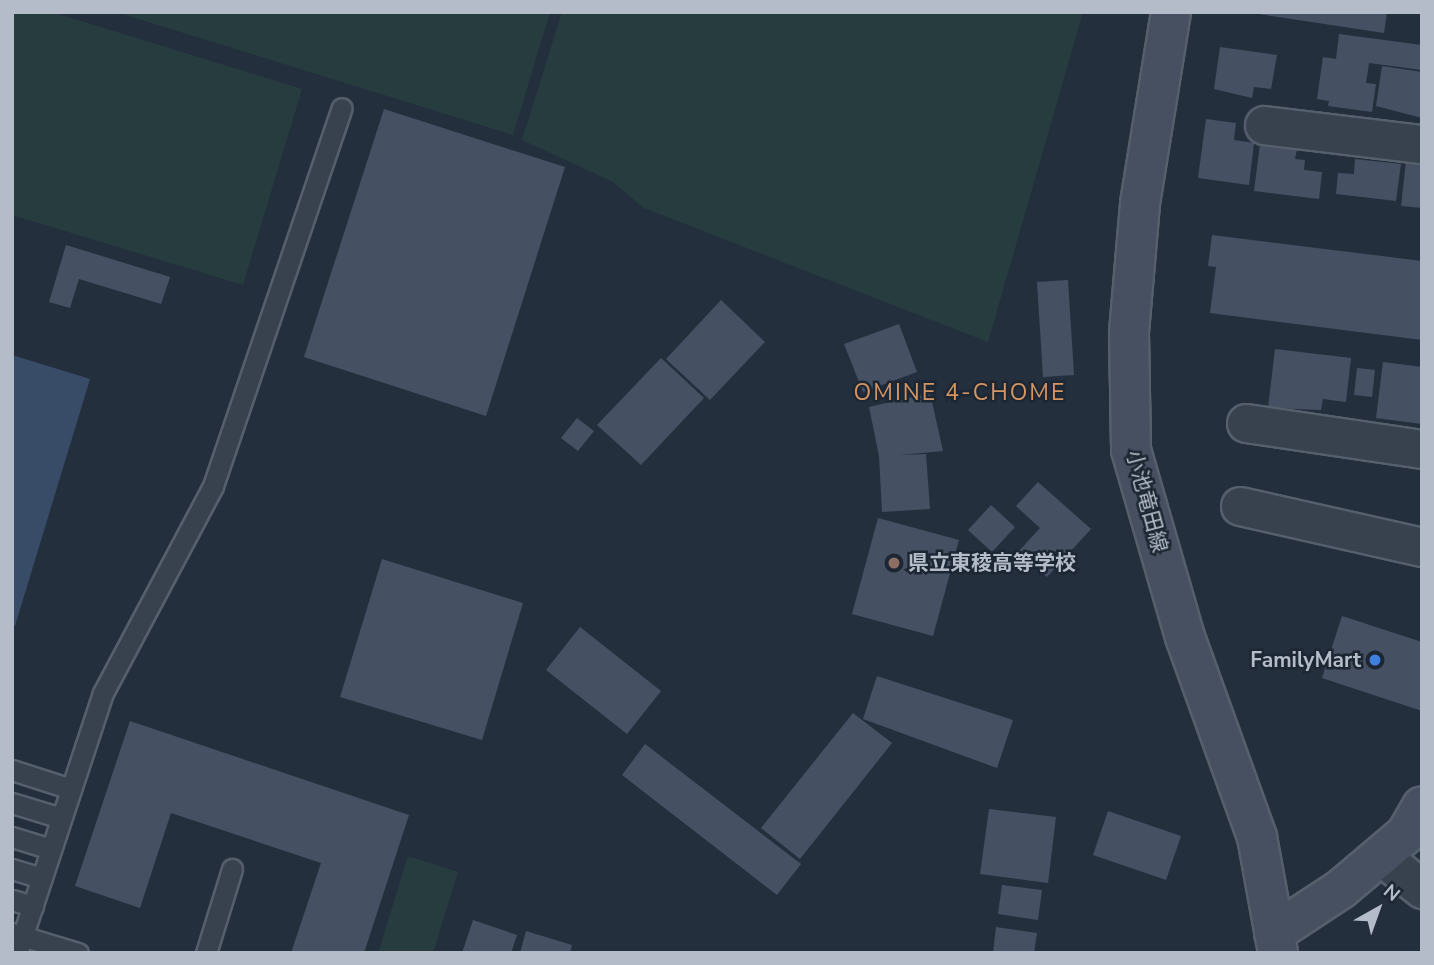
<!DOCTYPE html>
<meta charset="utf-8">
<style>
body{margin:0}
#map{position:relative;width:1434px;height:965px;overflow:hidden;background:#242f3e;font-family:"Nunito Sans","Noto Sans JP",sans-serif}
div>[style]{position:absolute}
.green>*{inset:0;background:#263c3f}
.water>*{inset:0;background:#394c67}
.building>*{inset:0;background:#455162}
.roads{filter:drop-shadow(2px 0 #565f6c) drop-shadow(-2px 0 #565f6c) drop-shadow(0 2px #565f6c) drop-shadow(0 -2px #565f6c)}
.service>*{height:19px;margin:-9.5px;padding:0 9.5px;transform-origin:9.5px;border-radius:9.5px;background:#38414e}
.minor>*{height:37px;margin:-18.5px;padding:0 18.5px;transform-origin:18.5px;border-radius:18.5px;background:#38414e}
.secondary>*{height:38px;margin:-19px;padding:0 19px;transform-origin:19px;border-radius:19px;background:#465061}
.dots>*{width:19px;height:19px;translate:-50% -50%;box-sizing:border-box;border:4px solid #1d2633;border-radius:50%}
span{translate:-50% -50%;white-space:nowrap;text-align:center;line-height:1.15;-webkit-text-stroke:5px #1d2633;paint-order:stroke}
.street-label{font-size:21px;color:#b4bcc9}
.poi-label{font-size:21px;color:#b4bcc9;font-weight:700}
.left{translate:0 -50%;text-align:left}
.right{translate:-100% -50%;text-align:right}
.neighbourhood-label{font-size:23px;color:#d59563;letter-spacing:2px}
.frame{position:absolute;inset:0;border:14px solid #b4bcc9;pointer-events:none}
.north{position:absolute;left:1343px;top:874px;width:70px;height:70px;-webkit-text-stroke:5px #1d2633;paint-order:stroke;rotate:40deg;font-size:19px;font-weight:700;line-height:28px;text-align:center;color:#b4bcc9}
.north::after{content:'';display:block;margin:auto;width:24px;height:32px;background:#b4bcc9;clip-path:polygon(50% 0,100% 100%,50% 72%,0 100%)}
</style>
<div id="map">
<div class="green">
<i style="clip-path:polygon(12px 12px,52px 12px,302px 89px,243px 285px,12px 215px)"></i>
<i style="clip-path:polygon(116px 12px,550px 12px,513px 135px)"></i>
<i style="clip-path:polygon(562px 12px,1083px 12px,988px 342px,644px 208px,613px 182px,522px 140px)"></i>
<i style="clip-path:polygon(408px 856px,458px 872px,433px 953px,378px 953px)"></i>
</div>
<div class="water">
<i style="clip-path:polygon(12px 355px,90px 379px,15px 626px,12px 625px)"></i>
</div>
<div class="building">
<i style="clip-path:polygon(1246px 12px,1387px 12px,1384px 33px)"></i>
<i style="clip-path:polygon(1339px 34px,1422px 45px,1422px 70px,1369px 63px,1366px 83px,1376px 84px,1372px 112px,1328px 106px,1329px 101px,1317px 99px,1323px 57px,1336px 59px)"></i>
<i style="clip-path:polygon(1220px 47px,1277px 55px,1271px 89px,1254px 87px,1252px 98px,1214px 89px)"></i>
<i style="clip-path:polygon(1382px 66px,1422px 72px,1422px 118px,1376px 106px)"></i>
<i style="clip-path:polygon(384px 109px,565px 167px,486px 416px,304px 357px)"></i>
<i style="clip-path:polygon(1206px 119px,1236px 123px,1234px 140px,1254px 143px,1249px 185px,1198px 178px)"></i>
<i style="clip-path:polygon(1260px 144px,1297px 149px,1295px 159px,1305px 160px,1304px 170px,1322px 172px,1319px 199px,1254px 191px)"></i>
<i style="clip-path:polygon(1355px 159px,1401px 164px,1396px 201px,1336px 194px,1338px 173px,1354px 174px)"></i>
<i style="clip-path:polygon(1406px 161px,1422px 163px,1422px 208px,1401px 206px)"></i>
<i style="clip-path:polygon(1212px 235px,1422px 261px,1422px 340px,1210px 313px,1216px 267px,1208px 266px)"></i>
<i style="clip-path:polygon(66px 245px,170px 277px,161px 304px,79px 279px,70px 308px,49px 302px)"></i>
<i style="clip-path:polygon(1068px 280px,1074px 375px,1043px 377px,1037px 282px)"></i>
<i style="clip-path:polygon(721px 300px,765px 342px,710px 400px,666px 359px)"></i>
<i style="clip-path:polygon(899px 324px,917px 372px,863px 392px,844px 344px)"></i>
<i style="clip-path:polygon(1275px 349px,1351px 358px,1346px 402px,1323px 399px,1321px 410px,1268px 408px)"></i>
<i style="clip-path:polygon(661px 358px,704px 398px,641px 465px,597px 425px)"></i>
<i style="clip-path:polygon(1383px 362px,1422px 367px,1422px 424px,1376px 418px)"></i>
<i style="clip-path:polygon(1357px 368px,1375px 370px,1372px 397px,1354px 395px)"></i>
<i style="clip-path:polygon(930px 393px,943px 451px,899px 455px,926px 454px,930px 509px,882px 512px,879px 456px,869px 407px)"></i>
<i style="clip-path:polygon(577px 418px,594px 431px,578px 451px,561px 438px)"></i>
<i style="clip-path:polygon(1038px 482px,1091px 529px,1047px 577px,1019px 551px,1040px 528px,1016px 506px)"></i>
<i style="clip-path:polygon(991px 505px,1015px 527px,992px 552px,968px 530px)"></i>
<i style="clip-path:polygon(878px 518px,959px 540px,933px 636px,852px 614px)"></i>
<i style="clip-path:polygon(382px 559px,523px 603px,482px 740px,340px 697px)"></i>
<i style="clip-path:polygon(1342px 616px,1422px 642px,1422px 711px,1322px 678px)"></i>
<i style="clip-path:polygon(580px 627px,661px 691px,627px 734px,546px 670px)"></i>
<i style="clip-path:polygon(877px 676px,1013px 720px,997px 768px,863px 719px)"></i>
<i style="clip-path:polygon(853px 713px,892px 743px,800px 859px,761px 828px)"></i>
<i style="clip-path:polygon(130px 721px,409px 815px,364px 953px,291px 953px,321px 863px,171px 813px,140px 908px,75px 886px)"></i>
<i style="clip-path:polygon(645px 744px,801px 864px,777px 895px,622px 775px)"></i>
<i style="clip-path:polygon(989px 809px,1056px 817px,1048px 883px,980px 874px)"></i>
<i style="clip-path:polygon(1108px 811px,1181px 836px,1166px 880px,1093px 855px)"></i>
<i style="clip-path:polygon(1002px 885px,1042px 890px,1038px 920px,998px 914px)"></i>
<i style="clip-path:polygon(473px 920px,517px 935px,511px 953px,462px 953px)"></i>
<i style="clip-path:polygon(996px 927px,1037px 933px,1034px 953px,993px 953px)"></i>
<i style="clip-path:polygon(526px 931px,572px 945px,570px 953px,520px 953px)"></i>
</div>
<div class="roads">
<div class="service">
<i style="left:12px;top:770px;width:62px;rotate:17.9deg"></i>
<i style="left:12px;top:803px;width:51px;rotate:17deg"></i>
<i style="left:12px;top:837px;width:41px;rotate:17.1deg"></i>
<i style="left:12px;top:869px;width:31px;rotate:17deg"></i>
<i style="left:12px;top:900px;width:22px;rotate:16deg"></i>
<i style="left:12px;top:933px;width:69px;rotate:16.9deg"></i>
<i style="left:17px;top:953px;width:274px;rotate:-71.7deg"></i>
<i style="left:103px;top:693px;width:234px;rotate:-62deg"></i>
<i style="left:213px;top:486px;width:399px;rotate:-71.2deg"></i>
<i style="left:206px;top:953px;width:88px;rotate:-72.8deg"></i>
</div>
<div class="minor">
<i style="left:1264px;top:125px;width:159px;rotate:6.9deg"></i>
<i style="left:1246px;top:423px;width:178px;rotate:8.4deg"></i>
<i style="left:1240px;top:506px;width:187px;rotate:12.7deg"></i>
<i style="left:1381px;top:856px;width:53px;rotate:38.8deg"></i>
</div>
<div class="secondary">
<i style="left:1171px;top:12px;width:194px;rotate:99.2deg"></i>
<i style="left:1140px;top:204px;width:129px;rotate:94.9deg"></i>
<i style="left:1129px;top:333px;width:117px;rotate:89deg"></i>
<i style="left:1131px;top:450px;width:195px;rotate:73.9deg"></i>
<i style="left:1185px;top:637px;width:213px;rotate:70.2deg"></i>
<i style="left:1257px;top:837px;width:118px;rotate:79.7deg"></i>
<i style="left:1274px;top:933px;width:80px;rotate:-33.3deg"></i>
<i style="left:1341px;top:889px;width:85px;rotate:-40.2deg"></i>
<i style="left:1406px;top:834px;width:32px;rotate:-60deg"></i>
</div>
</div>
<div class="dots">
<i style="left:894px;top:563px;background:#8d6e63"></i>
<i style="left:1375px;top:660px;background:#3f7fe0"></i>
</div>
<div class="street-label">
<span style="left:1147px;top:501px;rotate:75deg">小池竜田線</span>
</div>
<div class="poi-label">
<span class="left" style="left:908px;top:563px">県立東稜高等学校</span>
<span class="right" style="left:1361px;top:660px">FamilyMart</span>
</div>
<div class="neighbourhood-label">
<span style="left:960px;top:393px">OMINE 4-CHOME</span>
</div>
<div class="frame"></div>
<div class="north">N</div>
</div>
